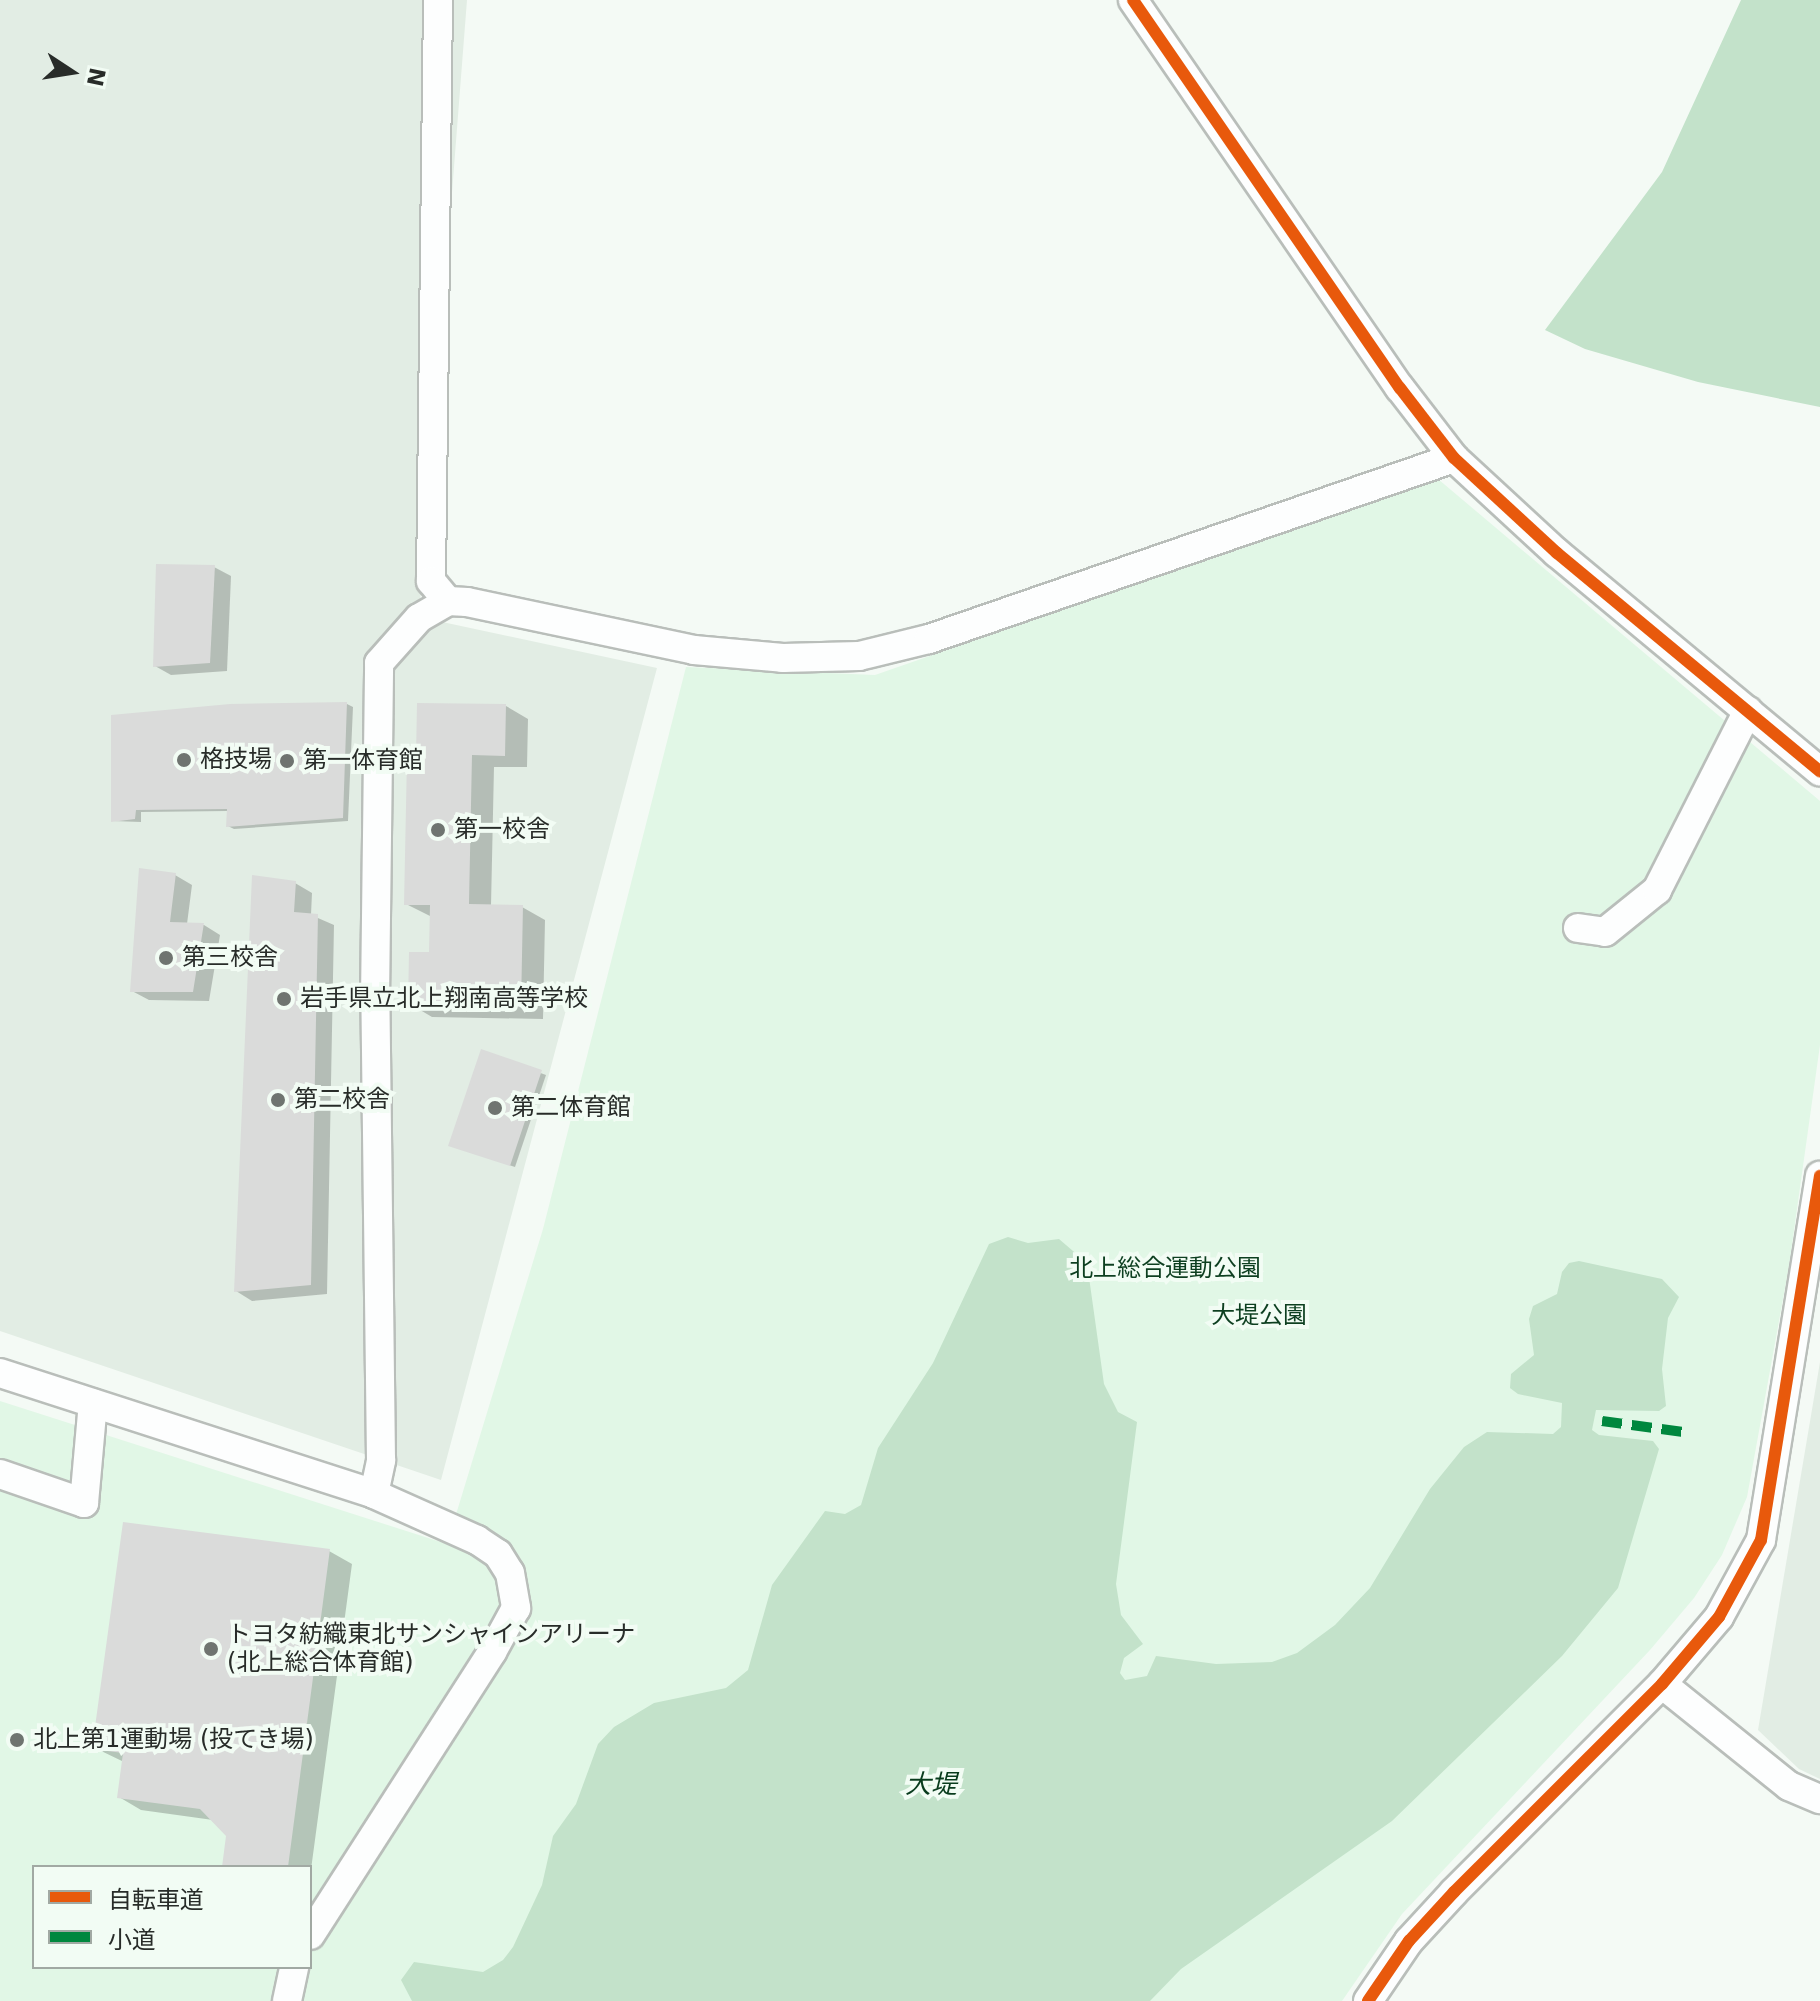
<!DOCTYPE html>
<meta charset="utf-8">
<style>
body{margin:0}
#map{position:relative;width:1820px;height:2001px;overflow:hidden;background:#f4faf5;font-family:"DejaVu Sans","Noto Sans JP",sans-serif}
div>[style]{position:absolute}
.built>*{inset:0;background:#e2ede4}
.green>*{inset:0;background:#e1f7e6}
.water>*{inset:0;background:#c3e2ca}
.shadow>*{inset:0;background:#0003}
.building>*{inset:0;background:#dadbda}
.roads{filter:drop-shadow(2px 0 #b9beba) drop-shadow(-2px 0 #b9beba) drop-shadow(0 2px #b9beba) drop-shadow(0 -2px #b9beba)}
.minor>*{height:28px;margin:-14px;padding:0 14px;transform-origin:14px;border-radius:14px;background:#fdfefe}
.quiet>*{height:10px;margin-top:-5px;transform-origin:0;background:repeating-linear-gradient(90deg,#00873e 0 20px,transparent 0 30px)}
.cycleway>*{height:12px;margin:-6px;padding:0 6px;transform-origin:6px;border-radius:6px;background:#e8590c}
.dots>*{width:22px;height:22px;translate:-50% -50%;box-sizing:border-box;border:4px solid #f2fcf4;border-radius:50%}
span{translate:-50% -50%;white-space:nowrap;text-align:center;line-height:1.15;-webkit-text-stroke:8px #f2fcf4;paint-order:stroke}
.poi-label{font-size:24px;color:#282c29}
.left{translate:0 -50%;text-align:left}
.park-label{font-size:24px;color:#0d3f20}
.water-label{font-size:26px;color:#093c1d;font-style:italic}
.legend{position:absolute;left:32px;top:1865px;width:280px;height:104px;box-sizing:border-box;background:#f2fcf4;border:2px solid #a1a9a3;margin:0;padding:10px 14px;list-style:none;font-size:24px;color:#282c29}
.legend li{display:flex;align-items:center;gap:16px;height:40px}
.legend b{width:40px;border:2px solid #a1a9a3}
.north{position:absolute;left:32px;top:32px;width:80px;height:80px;-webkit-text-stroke:6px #f2fcf4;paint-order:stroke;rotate:102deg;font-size:22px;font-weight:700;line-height:32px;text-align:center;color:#282c29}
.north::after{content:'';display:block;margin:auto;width:28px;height:36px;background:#282c29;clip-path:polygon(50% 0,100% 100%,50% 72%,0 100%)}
</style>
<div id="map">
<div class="built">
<i style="clip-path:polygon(0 0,467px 0,419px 617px,657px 668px,441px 1480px,0 1331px)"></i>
<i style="clip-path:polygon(1820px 1362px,1820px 1779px,1799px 1769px,1758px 1730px)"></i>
</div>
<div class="green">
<i style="clip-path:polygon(evenodd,1438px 479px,1820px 801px,1820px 1045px,1789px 1266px,1747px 1497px,1722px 1555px,1694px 1598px,1650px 1650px,1402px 1914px,1342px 2001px,0 2001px,0 1401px,447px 1544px,543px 1229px,686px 667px,875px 675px,1438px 479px,34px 1867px,310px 1867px,310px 1967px,34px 1967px,34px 1867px)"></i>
</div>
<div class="water">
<i style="clip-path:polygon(1741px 0,1820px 0,1820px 407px,1698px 382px,1585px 349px,1545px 330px,1662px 172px)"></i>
<i style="clip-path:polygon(1008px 1237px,1028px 1243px,1059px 1239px,1087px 1263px,1104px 1384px,1118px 1412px,1137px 1422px,1116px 1584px,1121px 1615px,1143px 1644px,1124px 1658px,1120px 1673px,1125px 1680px,1147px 1676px,1156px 1656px,1216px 1664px,1272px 1662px,1297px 1653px,1335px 1625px,1370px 1588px,1430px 1489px,1464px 1447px,1487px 1432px,1553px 1434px,1561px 1427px,1562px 1403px,1518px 1394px,1510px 1388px,1511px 1374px,1534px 1355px,1529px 1319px,1533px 1306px,1557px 1294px,1562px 1272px,1569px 1263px,1579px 1261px,1662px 1279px,1679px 1297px,1668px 1318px,1662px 1369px,1666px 1406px,1659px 1411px,1596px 1410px,1592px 1430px,1599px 1435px,1653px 1441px,1659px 1449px,1618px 1588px,1562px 1656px,1392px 1821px,1181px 1969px,1150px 2001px,412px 2001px,401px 1980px,414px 1962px,483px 1972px,503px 1960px,513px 1947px,542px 1885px,553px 1836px,576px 1804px,598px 1744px,614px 1727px,654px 1703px,726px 1688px,748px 1670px,772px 1585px,825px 1511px,845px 1514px,861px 1505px,878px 1448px,933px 1363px,989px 1244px)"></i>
</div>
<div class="shadow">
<i style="clip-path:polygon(214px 567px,231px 576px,227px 671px,171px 675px,155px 666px)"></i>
<i style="clip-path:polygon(347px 704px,353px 707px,348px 821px,234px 829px,228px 826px,228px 811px,141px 812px,141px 822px,113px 821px)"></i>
<i style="clip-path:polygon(506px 706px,528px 719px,527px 767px,494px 767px,491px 906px,522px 907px,545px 920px,543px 1019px,432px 1017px,410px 1004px,430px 954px,432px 917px,406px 904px,418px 759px)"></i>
<i style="clip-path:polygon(175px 875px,192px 885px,187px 924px,204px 925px,220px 935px,209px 1001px,149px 1000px,132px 991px)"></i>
<i style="clip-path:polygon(295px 883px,312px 893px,311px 915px,334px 925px,327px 1294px,252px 1301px,236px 1291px)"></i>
<i style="clip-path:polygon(482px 1052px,546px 1075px,515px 1167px,455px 1147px)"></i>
<i style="clip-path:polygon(329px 1551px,352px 1564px,310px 1877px,310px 1867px,224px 1867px,229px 1835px,213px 1820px,141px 1810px,119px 1797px,124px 1762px,95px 1748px)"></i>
</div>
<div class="building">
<i style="clip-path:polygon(156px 564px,215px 565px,210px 663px,153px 667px)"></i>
<i style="clip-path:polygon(347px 702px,343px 818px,226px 827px,227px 809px,136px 810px,135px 819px,111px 822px,111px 715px,230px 704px)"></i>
<i style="clip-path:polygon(417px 703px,506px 704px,505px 756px,472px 755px,469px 904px,523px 905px,521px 1007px,408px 1005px,409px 952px,429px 952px,430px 905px,404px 905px,407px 757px,416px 757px)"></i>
<i style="clip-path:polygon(139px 868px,176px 873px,170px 922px,204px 923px,193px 992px,130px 992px)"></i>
<i style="clip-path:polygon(252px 875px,296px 881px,294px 912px,318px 914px,311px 1285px,234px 1292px)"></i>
<i style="clip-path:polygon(481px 1049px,542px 1070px,510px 1166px,448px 1146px)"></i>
<i style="clip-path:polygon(123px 1522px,330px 1549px,288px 1867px,222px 1867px,226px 1836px,200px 1809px,117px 1798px,123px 1753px,92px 1749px)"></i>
</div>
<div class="roads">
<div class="minor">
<i style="left:438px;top:0;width:581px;rotate:90.69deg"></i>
<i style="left:431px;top:581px;width:26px;rotate:50deg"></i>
<i style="left:1133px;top:0;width:471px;rotate:55.5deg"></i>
<i style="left:1400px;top:388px;width:88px;rotate:52.4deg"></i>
<i style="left:1454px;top:458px;width:140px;rotate:42.7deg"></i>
<i style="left:1557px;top:553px;width:342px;rotate:39.7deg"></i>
<i style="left:1578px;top:928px;width:27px;rotate:8deg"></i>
<i style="left:1605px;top:932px;width:67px;rotate:-38.9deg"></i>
<i style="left:1657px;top:890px;width:201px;rotate:-63.1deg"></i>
<i style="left:0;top:1373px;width:393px;rotate:17.9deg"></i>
<i style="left:374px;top:1494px;width:113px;rotate:24.1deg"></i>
<i style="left:477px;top:1540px;width:25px;rotate:34deg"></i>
<i style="left:498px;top:1554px;width:22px;rotate:58deg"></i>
<i style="left:510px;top:1573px;width:36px;rotate:80deg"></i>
<i style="left:516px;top:1608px;width:50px;rotate:118.6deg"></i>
<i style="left:492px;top:1652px;width:336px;rotate:122.7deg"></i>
<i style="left:0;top:1474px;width:89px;rotate:19deg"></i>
<i style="left:84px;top:1503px;width:100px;rotate:-84.9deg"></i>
<i style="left:374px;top:1494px;width:35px;rotate:-78deg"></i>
<i style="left:381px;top:1460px;width:460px;rotate:-90.7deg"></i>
<i style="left:375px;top:1000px;width:337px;rotate:-89.3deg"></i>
<i style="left:379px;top:663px;width:60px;rotate:-48.4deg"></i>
<i style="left:419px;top:618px;width:34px;rotate:-30deg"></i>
<i style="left:448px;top:601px;width:19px;rotate:3deg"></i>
<i style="left:467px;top:602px;width:232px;rotate:11.9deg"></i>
<i style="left:694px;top:650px;width:89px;rotate:5.1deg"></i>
<i style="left:783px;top:658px;width:76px;rotate:-1.5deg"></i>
<i style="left:859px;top:656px;width:72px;rotate:-13.7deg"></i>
<i style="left:929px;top:639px;width:555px;rotate:-19.02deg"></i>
<i style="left:1662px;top:1684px;width:163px;rotate:38.8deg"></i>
<i style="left:1789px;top:1786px;width:34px;rotate:23deg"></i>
<i style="left:287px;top:2001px;width:35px;rotate:-78deg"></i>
<i style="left:1368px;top:2001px;width:73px;rotate:-55.7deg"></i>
<i style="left:1409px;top:1941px;width:67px;rotate:-47.4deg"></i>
<i style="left:1454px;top:1892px;width:294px;rotate:-45deg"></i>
<i style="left:1662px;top:1684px;width:88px;rotate:-49.6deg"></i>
<i style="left:1719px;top:1617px;width:88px;rotate:-61.4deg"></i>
<i style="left:1761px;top:1540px;width:369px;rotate:-80.8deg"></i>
</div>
</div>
<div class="quiet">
<i style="left:1602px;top:1421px;width:82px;rotate:7.7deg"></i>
</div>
<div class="cycleway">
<i style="left:1133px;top:0;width:471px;rotate:55.5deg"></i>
<i style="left:1400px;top:388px;width:88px;rotate:52.4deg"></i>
<i style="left:1454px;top:458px;width:140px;rotate:42.7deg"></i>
<i style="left:1557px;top:553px;width:342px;rotate:39.7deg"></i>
<i style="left:1368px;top:2001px;width:73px;rotate:-55.7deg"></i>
<i style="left:1409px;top:1941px;width:67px;rotate:-47.4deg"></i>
<i style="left:1454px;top:1892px;width:294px;rotate:-45deg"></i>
<i style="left:1662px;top:1684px;width:88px;rotate:-49.6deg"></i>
<i style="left:1719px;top:1617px;width:88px;rotate:-61.4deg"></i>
<i style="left:1761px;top:1540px;width:369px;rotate:-80.8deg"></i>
</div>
<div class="dots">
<i style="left:184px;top:760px;background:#6f7470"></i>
<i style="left:287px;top:761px;background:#6f7470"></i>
<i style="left:438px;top:830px;background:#6f7470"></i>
<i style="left:166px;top:958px;background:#6f7470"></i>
<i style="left:284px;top:999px;background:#6f7470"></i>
<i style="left:278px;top:1100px;background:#6f7470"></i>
<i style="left:495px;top:1108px;background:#6f7470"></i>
<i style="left:211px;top:1649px;background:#6f7470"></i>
<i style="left:17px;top:1740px;background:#6f7470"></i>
</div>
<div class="poi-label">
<span class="left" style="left:200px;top:760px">格技場</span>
<span class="left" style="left:303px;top:761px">第一体育館</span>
<span class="left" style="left:454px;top:830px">第一校舎</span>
<span class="left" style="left:182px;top:958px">第三校舎</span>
<span class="left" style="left:300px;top:999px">岩手県立北上翔南高等学校</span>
<span class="left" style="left:294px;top:1100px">第二校舎</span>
<span class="left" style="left:511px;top:1108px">第二体育館</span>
<span class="left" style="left:227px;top:1649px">トヨタ紡織東北サンシャインアリーナ<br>(北上総合体育館)</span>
<span class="left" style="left:33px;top:1740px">北上第1運動場 (投てき場)</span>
</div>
<div class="park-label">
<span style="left:1165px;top:1269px">北上総合運動公園</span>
<span style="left:1259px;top:1316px">大堤公園</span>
</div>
<div class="water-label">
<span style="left:931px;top:1785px">大堤</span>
</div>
<ul class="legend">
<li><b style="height:10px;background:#e8590c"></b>自転車道</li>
<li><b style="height:10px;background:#00873e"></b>小道</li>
</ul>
<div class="north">N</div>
</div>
